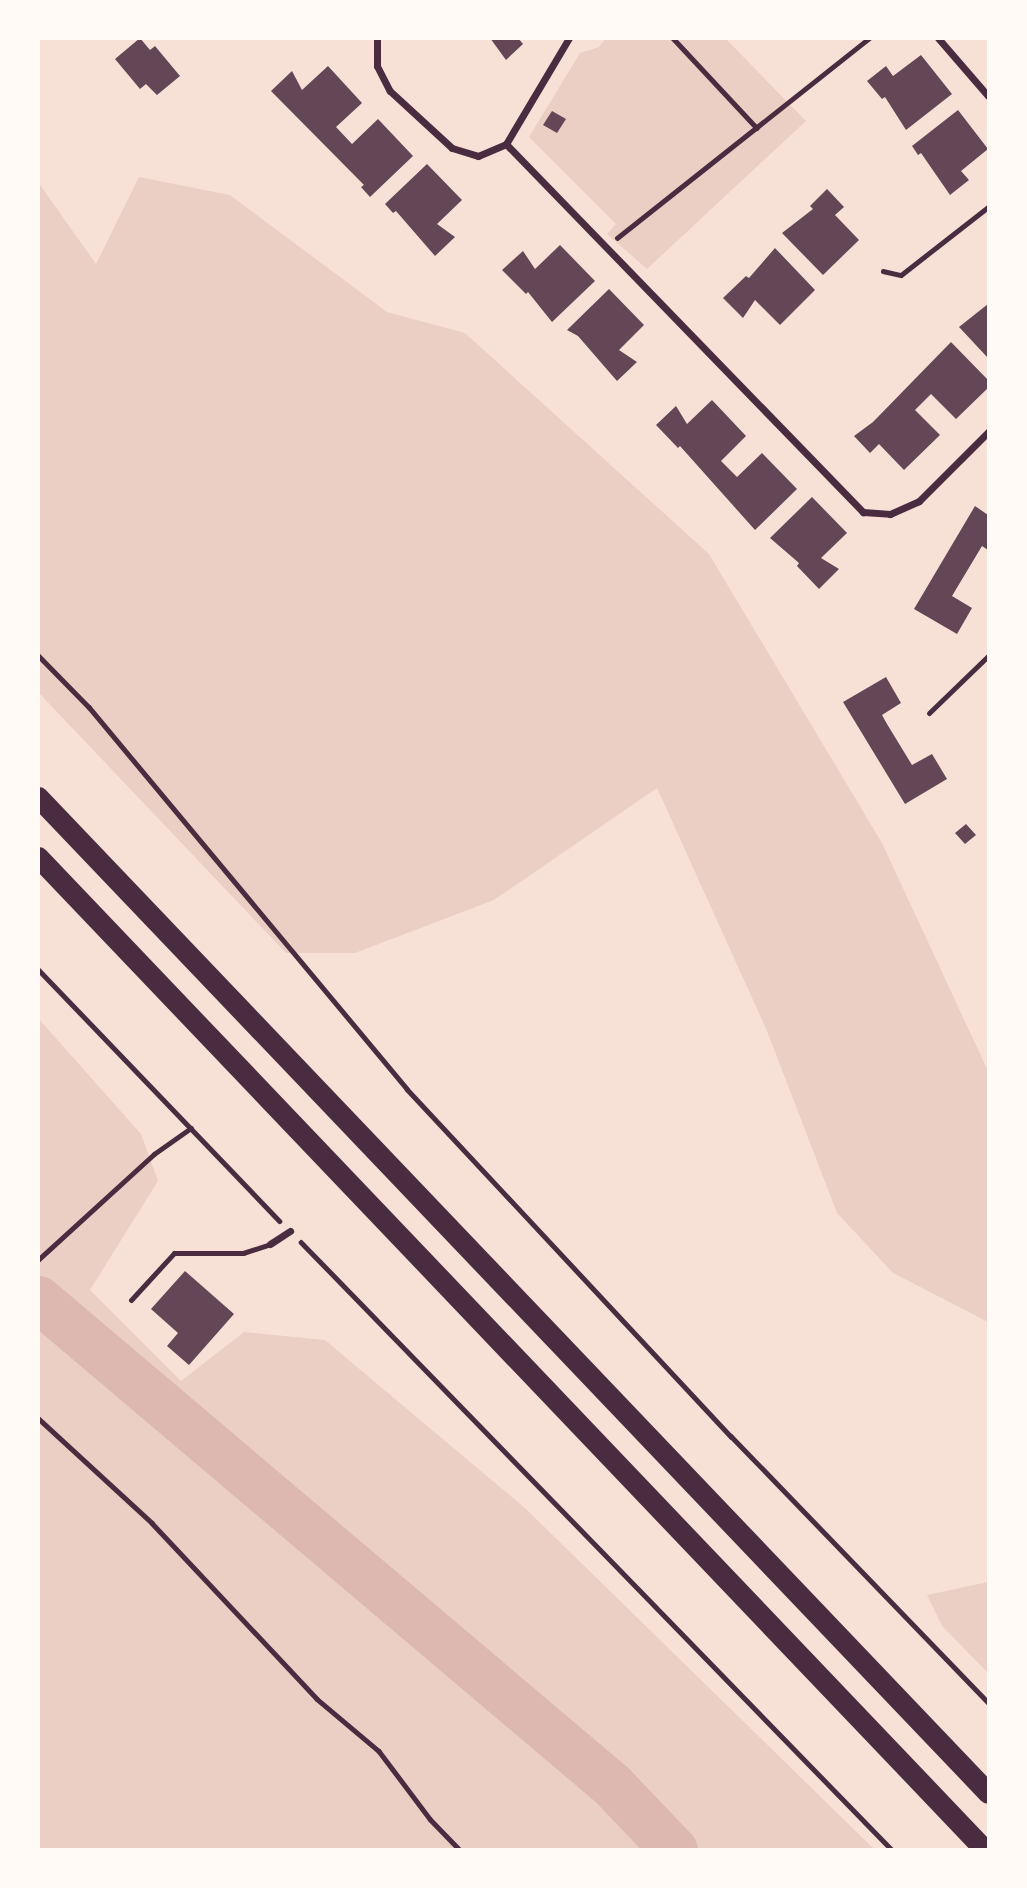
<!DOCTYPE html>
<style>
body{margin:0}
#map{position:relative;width:1027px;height:1888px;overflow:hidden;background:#f7e1d7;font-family:"DM Sans",sans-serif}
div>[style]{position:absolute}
.green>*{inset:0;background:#ebcfc5}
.river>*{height:47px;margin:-23.5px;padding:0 23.5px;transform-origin:23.5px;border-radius:23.5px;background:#dcb8b0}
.building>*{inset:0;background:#644757}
.path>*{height:4.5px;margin:-2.25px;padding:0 2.25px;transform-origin:2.25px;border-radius:2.25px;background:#4a2c40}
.service>*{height:5px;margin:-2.5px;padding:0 2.5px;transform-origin:2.5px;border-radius:2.5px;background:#4a2c40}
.minor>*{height:7px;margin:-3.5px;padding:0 3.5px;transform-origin:3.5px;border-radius:3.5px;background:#4a2c40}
.motorway>*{height:21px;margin:-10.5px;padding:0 10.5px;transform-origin:10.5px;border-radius:10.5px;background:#4a2c40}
span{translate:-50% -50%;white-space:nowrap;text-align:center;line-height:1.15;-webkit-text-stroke:5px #fffaf5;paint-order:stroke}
.frame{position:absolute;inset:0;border:40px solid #fffaf5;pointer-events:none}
</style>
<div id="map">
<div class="green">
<i style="clip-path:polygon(605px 39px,726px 39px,806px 121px,647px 269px,607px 234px,616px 224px,529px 137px,580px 53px,599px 47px)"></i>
<i style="clip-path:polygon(139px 177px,230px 195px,387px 312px,465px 333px,709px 554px,882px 843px,988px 1071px,988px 1322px,893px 1273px,837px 1213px,767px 1031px,657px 788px,494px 900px,355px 953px,286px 953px,39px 693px,38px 182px,96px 264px)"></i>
<i style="clip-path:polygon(38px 1018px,141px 1134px,158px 1181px,90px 1290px,181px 1381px,244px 1332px,325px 1340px,526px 1509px,874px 1849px,39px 1849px)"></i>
<i style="clip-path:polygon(988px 1582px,988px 1673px,942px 1626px,927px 1595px)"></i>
</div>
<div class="river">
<i style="left:38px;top:1299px;width:751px;rotate:40.25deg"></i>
<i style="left:611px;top:1784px;width:91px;rotate:46.3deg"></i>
</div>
<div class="building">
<i style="clip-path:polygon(140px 38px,150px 50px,155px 46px,180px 76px,157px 95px,146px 84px,140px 89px,115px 59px)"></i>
<i style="clip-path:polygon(490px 38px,518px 38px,523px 44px,506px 60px)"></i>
<i style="clip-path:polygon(921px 55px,952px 94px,906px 130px,885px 97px,882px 99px,867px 81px,886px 66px,893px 76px)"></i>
<i style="clip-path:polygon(328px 66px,362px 103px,336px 127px,352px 144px,378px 119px,413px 156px,370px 197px,361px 187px,364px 185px,271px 91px,292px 71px,302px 90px)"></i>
<i style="clip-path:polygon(958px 110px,988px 149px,961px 171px,969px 180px,950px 195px,921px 153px,918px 155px,912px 146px)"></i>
<i style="clip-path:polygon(552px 111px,566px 119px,557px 133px,543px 125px)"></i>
<i style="clip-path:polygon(427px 164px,462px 200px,437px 224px,455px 237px,435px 256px,396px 211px,393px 213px,385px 204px)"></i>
<i style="clip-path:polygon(827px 189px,844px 207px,835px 215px,859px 240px,823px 275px,782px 233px,813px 209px,810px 206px)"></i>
<i style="clip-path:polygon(560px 245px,595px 281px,552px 322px,528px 292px,526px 294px,502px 270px,523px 251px,535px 269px)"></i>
<i style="clip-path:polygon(775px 248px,815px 290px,780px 325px,755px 300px,743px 318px,723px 298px,746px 276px,749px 278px)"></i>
<i style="clip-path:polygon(609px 289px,644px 325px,619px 350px,637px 362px,617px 381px,578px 336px,567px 330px)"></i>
<i style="clip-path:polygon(988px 304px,988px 358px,959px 327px)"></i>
<i style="clip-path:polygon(951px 342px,988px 380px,988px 388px,956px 419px,931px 394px,915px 410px,940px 435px,904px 470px,879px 444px,870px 453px,854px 436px,873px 422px)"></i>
<i style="clip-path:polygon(712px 400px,746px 436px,721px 461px,737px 477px,762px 453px,797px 489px,755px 530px,680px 446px,678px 448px,656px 425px,676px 406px,687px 424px)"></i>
<i style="clip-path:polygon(812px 497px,847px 533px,821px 558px,839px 569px,819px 589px,797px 566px,799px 563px,770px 538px)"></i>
<i style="clip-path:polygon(975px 506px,988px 515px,988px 550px,982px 546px,952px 596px,972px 608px,957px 634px,914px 609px)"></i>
<i style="clip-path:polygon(886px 677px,901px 703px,882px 715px,887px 724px,912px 765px,932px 754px,947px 779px,905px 804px,843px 702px)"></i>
<i style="clip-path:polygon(966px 824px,976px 835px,965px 844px,955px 833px)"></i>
<i style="clip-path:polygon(185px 1271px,234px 1314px,189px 1365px,167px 1346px,178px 1333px,151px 1309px)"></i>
</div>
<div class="path">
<i style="left:673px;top:38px;width:123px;rotate:47deg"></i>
<i style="left:617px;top:238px;width:322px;rotate:-38.4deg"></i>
<i style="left:883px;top:271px;width:18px;rotate:13deg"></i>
<i style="left:901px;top:275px;width:110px;rotate:-38deg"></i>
<i style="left:38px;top:655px;width:73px;rotate:45.6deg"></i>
<i style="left:89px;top:707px;width:497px;rotate:50.2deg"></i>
<i style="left:407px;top:1089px;width:475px;rotate:47deg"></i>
<i style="left:731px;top:1436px;width:370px;rotate:46deg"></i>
<i style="left:38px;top:969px;width:349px;rotate:46.2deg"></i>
<i style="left:301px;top:1242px;width:848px;rotate:45.81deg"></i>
<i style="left:38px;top:1260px;width:157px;rotate:-42.4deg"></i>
<i style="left:154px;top:1154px;width:45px;rotate:-35.1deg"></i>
<i style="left:38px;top:1418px;width:155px;rotate:42.6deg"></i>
<i style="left:152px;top:1523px;width:241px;rotate:46.8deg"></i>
<i style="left:317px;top:1699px;width:81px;rotate:40deg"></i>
<i style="left:379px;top:1751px;width:85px;rotate:53.1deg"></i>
<i style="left:430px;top:1819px;width:43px;rotate:45.9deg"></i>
</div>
<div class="service">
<i style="left:929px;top:713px;width:82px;rotate:-44deg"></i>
<i style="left:131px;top:1300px;width:64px;rotate:-47.5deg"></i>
<i style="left:174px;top:1253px;width:69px"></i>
<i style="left:243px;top:1253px;width:28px;rotate:-18deg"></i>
</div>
<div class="minor">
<i style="left:377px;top:38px;width:28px;rotate:90deg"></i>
<i style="left:377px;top:66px;width:28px;rotate:63deg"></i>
<i style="left:390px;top:91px;width:84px;rotate:42.6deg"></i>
<i style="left:452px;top:148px;width:27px;rotate:17deg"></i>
<i style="left:478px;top:156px;width:30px;rotate:-23deg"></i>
<i style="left:506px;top:144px;width:123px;rotate:-59.3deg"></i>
<i style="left:938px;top:38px;width:77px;rotate:49.2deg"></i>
<i style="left:506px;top:144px;width:513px;rotate:45.87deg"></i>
<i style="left:863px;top:512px;width:27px;rotate:4deg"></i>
<i style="left:890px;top:514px;width:32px;rotate:-24deg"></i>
<i style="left:919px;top:501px;width:98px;rotate:-45deg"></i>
<i style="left:270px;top:1244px;width:24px;rotate:-33deg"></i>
</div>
<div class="motorway">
<i style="left:38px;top:797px;width:1376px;rotate:46.35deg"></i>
<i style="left:38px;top:857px;width:1372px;rotate:46.36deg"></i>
</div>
<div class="frame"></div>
</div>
